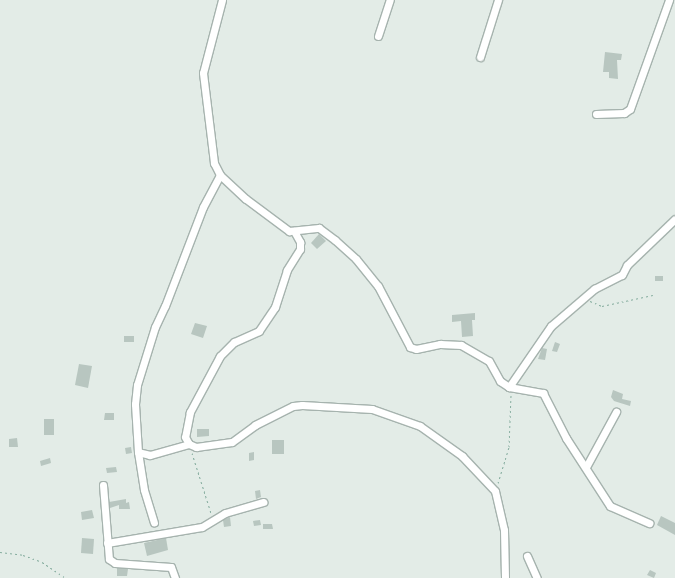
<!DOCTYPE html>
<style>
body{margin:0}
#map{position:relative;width:675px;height:578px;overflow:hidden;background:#e3ece7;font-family:Montserrat,sans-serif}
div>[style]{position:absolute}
.building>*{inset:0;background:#b8c6c0}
.path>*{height:1px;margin-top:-0.5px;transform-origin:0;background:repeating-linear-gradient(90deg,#86ad9f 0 2px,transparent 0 5px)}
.roads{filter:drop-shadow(1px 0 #a6b3ae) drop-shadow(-1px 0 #a6b3ae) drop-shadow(0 1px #a6b3ae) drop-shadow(0 -1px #a6b3ae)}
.street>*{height:7px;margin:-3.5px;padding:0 3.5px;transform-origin:3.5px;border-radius:3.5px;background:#fff}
span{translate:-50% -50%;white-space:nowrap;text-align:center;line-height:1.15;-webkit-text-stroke:3px #f3f8f6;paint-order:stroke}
</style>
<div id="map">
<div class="building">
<i style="clip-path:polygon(605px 52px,622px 54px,621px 60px,617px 60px,618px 79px,609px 78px,609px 72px,603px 72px)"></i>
<i style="clip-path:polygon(319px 234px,326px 241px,317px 249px,311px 243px)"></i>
<i style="clip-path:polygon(655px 276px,663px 276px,663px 281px,655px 281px)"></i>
<i style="clip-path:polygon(475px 313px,475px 320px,472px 320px,473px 336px,462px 337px,461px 321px,452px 322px,452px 315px)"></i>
<i style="clip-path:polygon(195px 323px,207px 326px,203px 338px,191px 334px)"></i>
<i style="clip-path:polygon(124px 336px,134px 336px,134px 342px,124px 342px)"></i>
<i style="clip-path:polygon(555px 342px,560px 344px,557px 352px,552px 351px)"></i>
<i style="clip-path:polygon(542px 348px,547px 349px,545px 360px,538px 359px)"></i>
<i style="clip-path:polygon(79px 364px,92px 366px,88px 388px,75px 385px)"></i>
<i style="clip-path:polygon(613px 390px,623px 394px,622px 399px,631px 401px,630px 406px,614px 401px,611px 397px)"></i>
<i style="clip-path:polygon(105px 413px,114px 413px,114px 420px,104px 420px)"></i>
<i style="clip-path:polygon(44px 419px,54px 419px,54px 435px,44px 435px)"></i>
<i style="clip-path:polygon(197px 429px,209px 429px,209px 436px,197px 437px)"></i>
<i style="clip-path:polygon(17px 438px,18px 447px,9px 447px,9px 439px)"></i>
<i style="clip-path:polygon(272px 440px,284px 440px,284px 454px,272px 454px)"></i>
<i style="clip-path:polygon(131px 447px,132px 453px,126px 454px,125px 448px)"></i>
<i style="clip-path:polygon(254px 452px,254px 460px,249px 461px,249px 453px)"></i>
<i style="clip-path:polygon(50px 458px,51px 463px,41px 466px,40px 461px)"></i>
<i style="clip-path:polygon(116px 467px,117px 472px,107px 473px,106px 468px)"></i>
<i style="clip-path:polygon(260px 490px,261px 497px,256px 499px,255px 491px)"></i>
<i style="clip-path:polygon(126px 499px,126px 503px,129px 502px,130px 509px,119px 509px,119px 505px,110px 508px,109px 502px)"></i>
<i style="clip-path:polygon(92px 510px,94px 518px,82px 520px,81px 512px)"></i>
<i style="clip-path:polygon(661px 516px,675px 523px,675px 535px,657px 525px)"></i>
<i style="clip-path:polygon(230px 517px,231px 526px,224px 527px,223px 520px)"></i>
<i style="clip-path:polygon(260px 520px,261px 525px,254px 526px,253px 521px)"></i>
<i style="clip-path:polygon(263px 524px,272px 524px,273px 529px,263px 529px)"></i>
<i style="clip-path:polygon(82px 538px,94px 539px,93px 554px,81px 553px)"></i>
<i style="clip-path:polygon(166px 538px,168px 550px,147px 556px,144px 543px)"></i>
<i style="clip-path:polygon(117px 568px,128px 569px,127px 576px,117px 576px)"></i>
<i style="clip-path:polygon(650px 570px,656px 573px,654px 578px,647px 575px)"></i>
</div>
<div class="path">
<i style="left:590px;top:301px;width:13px;rotate:23deg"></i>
<i style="left:602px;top:306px;width:52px;rotate:-12.2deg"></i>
<i style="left:192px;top:453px;width:63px;rotate:72.4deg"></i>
<i style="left:498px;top:483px;width:38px;rotate:-73deg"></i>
<i style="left:509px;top:447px;width:53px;rotate:-87.8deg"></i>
<i style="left:0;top:552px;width:23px;rotate:7deg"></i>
<i style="left:23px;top:555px;width:20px;rotate:20deg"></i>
<i style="left:42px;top:562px;width:29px;rotate:34deg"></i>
</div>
<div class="roads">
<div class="street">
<i style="left:222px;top:0;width:75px;rotate:104.6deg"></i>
<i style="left:203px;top:73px;width:91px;rotate:83deg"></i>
<i style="left:214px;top:163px;width:13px;rotate:63deg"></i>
<i style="left:220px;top:175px;width:35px;rotate:43deg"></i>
<i style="left:246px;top:199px;width:54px;rotate:36.7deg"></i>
<i style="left:289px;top:231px;width:30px;rotate:-6deg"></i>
<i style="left:319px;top:228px;width:20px;rotate:37deg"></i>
<i style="left:335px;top:240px;width:28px;rotate:42deg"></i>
<i style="left:356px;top:259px;width:35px;rotate:51deg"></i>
<i style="left:378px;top:286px;width:69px;rotate:62.3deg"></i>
<i style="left:410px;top:347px;width:6px;rotate:18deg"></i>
<i style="left:416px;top:349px;width:25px;rotate:-12deg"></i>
<i style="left:440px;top:344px;width:21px;rotate:3deg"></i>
<i style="left:461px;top:345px;width:32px;rotate:30deg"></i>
<i style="left:489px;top:361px;width:23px;rotate:61deg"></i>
<i style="left:500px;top:381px;width:11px;rotate:34deg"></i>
<i style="left:509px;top:387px;width:35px;rotate:10deg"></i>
<i style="left:543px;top:393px;width:51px;rotate:62.9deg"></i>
<i style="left:566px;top:438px;width:81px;rotate:57.1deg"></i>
<i style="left:610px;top:506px;width:43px;rotate:23.6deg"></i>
<i style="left:378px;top:36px;width:38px;rotate:-72deg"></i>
<i style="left:480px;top:57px;width:60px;rotate:-72.5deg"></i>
<i style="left:596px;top:114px;width:28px;rotate:-2deg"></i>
<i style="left:624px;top:113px;width:7px;rotate:-34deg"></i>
<i style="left:630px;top:109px;width:116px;rotate:-70.3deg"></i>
<i style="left:294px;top:231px;width:13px;rotate:61deg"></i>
<i style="left:300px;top:242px;width:7px;rotate:90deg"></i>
<i style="left:300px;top:249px;width:25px;rotate:122deg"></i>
<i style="left:287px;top:270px;width:39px;rotate:108deg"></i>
<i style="left:275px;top:307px;width:29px;rotate:124deg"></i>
<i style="left:259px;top:331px;width:27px;rotate:156deg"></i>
<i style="left:234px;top:342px;width:20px;rotate:135deg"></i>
<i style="left:220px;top:356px;width:64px;rotate:118.2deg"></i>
<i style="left:190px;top:412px;width:25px;rotate:101deg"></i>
<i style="left:185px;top:437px;width:8px;rotate:60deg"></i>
<i style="left:189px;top:444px;width:8px;rotate:23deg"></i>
<i style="left:196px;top:447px;width:36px;rotate:-8deg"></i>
<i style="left:232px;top:442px;width:29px;rotate:-36deg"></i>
<i style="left:255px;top:425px;width:42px;rotate:-26.6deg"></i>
<i style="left:293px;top:406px;width:9px;rotate:-6deg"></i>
<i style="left:302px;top:405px;width:70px;rotate:3.3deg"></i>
<i style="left:372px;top:409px;width:51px;rotate:19.5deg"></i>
<i style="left:420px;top:426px;width:52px;rotate:35.5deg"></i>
<i style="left:462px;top:456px;width:48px;rotate:46.7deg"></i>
<i style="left:495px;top:491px;width:40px;rotate:77deg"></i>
<i style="left:504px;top:530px;width:48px;rotate:88.8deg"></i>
<i style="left:509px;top:387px;width:74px;rotate:-55.5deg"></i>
<i style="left:551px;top:326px;width:57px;rotate:-40.7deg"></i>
<i style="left:594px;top:289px;width:31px;rotate:-27deg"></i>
<i style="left:622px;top:275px;width:11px;rotate:-63deg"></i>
<i style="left:627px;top:265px;width:66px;rotate:-43.8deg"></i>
<i style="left:189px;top:444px;width:41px;rotate:164.2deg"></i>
<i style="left:150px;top:455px;width:12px;rotate:-166deg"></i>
<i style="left:138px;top:452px;width:48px;rotate:-93.6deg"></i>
<i style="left:135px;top:404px;width:19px;rotate:-84deg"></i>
<i style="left:137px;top:385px;width:61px;rotate:-72.8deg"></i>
<i style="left:155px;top:327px;width:23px;rotate:-65deg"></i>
<i style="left:165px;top:306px;width:106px;rotate:-69deg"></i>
<i style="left:203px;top:207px;width:36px;rotate:-62deg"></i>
<i style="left:138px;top:452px;width:38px;rotate:81deg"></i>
<i style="left:144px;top:490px;width:34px;rotate:73deg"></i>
<i style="left:586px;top:467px;width:63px;rotate:-61.4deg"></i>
<i style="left:103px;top:485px;width:74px;rotate:85.4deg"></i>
<i style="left:109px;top:559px;width:7px;rotate:34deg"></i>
<i style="left:115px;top:563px;width:56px;rotate:4.1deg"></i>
<i style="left:171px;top:567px;width:12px;rotate:70deg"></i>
<i style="left:107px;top:543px;width:96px;rotate:-9.6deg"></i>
<i style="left:202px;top:527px;width:27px;rotate:-31deg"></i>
<i style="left:225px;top:513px;width:40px;rotate:-16deg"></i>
<i style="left:527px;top:556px;width:24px;rotate:66deg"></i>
</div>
</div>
</div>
